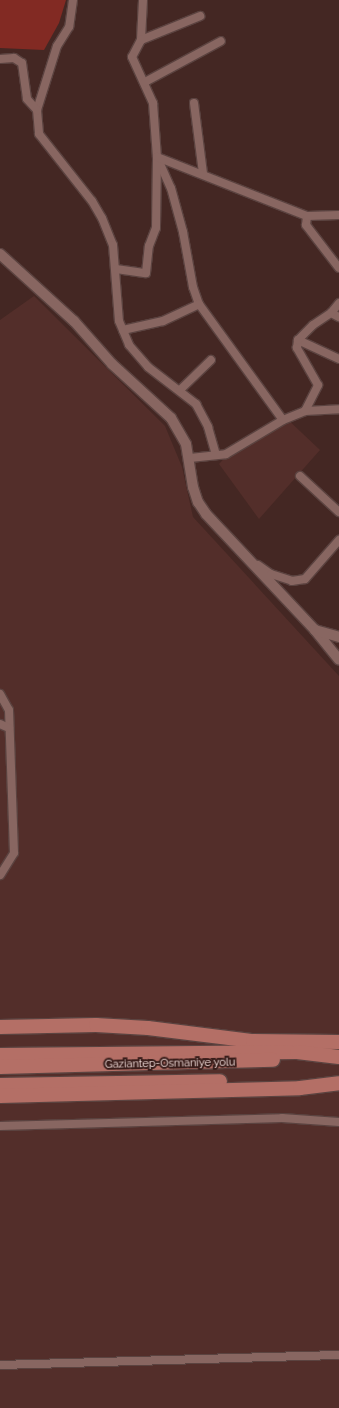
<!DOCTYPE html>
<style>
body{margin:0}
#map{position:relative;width:339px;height:1408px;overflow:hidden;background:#442723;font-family:Raleway,sans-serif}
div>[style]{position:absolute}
.built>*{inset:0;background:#532e2a}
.green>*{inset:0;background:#822a23}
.roads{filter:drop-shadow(1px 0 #5b4340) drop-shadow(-1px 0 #5b4340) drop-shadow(0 1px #5b4340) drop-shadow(0 -1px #5b4340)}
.minor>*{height:8px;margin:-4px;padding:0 4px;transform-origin:4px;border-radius:4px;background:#886661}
.tertiary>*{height:10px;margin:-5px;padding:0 5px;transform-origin:5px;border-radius:5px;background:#886661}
.trunk>*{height:14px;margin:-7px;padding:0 7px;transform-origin:7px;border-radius:7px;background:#b46f66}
span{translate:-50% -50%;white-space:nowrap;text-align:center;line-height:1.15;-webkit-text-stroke:4px #391d1a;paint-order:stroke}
.street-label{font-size:11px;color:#fae6e3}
</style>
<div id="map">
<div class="built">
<i style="clip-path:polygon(34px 296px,165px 426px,182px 467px,193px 517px,339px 676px,339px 1408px,0 1408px,0 320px)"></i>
<i style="clip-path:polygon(284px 416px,320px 450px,259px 519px,219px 464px,232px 450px)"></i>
</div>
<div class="green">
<i style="clip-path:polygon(0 0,66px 0,59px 23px,44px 50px,0 48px)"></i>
</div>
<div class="roads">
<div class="minor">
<i style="left:73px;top:0;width:27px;rotate:98deg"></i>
<i style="left:69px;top:27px;width:22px;rotate:122deg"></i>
<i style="left:57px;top:46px;width:67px;rotate:107.4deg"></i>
<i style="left:37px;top:110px;width:24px;rotate:85deg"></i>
<i style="left:39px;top:134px;width:85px;rotate:51.7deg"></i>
<i style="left:92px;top:201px;width:20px;rotate:60deg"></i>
<i style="left:102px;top:218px;width:29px;rotate:68deg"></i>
<i style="left:113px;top:245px;width:76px;rotate:85.5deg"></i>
<i style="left:119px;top:321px;width:26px;rotate:67deg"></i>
<i style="left:129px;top:345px;width:29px;rotate:49deg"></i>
<i style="left:148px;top:367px;width:61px;rotate:37.6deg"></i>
<i style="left:196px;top:404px;width:26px;rotate:62deg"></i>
<i style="left:208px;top:427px;width:29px;rotate:74deg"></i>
<i style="left:143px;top:0;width:40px;rotate:92.9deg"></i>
<i style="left:141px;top:40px;width:19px;rotate:118deg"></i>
<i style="left:132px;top:57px;width:51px;rotate:65.5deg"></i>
<i style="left:153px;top:103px;width:54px;rotate:85.8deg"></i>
<i style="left:157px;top:157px;width:34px;rotate:66deg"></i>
<i style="left:171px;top:188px;width:46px;rotate:74.7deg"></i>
<i style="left:183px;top:232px;width:56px;rotate:79.7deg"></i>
<i style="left:193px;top:287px;width:18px;rotate:71deg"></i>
<i style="left:199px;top:304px;width:143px;rotate:54.1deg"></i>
<i style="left:141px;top:40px;width:64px;rotate:-22.1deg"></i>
<i style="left:0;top:59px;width:14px;rotate:-4deg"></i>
<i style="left:14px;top:58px;width:9px;rotate:32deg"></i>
<i style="left:22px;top:63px;width:36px;rotate:82deg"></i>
<i style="left:27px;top:99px;width:15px;rotate:48deg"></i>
<i style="left:145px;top:82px;width:86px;rotate:-28.3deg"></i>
<i style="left:194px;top:103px;width:71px;rotate:82.7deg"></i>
<i style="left:307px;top:216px;width:9px;rotate:96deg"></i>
<i style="left:306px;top:225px;width:54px;rotate:52.5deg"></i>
<i style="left:116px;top:269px;width:30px;rotate:8deg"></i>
<i style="left:146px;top:273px;width:27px;rotate:-84deg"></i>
<i style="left:149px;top:246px;width:19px;rotate:-69deg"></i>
<i style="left:156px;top:228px;width:71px;rotate:-89.2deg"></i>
<i style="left:157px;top:157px;width:161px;rotate:21.5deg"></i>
<i style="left:307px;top:216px;width:32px;rotate:-2deg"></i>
<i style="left:331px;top:313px;width:9px;rotate:27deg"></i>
<i style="left:123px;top:330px;width:41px;rotate:-12.7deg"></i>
<i style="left:163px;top:321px;width:40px;rotate:-25deg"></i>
<i style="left:298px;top:340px;width:45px;rotate:24.9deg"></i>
<i style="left:180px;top:390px;width:43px;rotate:-44.1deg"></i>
<i style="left:305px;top:411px;width:34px;rotate:-3deg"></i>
<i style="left:190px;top:458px;width:36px;rotate:-6deg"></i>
<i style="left:226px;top:454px;width:66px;rotate:-30.8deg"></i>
<i style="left:283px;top:420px;width:24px;rotate:-22deg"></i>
<i style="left:305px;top:411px;width:29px;rotate:-63deg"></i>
<i style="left:318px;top:385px;width:43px;rotate:-119.6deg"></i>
<i style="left:297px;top:348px;width:8px;rotate:-83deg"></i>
<i style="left:298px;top:340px;width:21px;rotate:-45deg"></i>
<i style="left:313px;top:325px;width:22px;rotate:-34deg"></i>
<i style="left:331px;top:313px;width:13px;rotate:-51deg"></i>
<i style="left:300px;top:476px;width:53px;rotate:42.7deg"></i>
<i style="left:258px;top:565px;width:16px;rotate:35deg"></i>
<i style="left:271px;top:574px;width:22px;rotate:18deg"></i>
<i style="left:292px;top:581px;width:13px;rotate:-9deg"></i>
<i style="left:305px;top:579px;width:52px;rotate:-48.9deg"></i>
<i style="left:0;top:694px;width:18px;rotate:61deg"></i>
<i style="left:9px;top:710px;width:143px;rotate:88deg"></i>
<i style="left:14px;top:853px;width:26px;rotate:122deg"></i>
<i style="left:0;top:724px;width:10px;rotate:24deg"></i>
<i style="left:0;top:1126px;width:282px;rotate:-1.6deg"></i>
<i style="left:282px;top:1118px;width:57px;rotate:4deg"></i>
<i style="left:0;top:1365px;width:339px;rotate:-1.7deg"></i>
</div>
<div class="tertiary">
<i style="left:0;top:254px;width:100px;rotate:42.2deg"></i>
<i style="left:74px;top:321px;width:57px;rotate:48.5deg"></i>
<i style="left:112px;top:364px;width:80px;rotate:42.5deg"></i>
<i style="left:171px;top:418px;width:30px;rotate:60deg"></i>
<i style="left:186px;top:444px;width:44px;rotate:80.8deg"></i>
<i style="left:193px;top:487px;width:16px;rotate:72deg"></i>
<i style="left:198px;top:502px;width:14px;rotate:56deg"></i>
<i style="left:206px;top:514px;width:159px;rotate:46.8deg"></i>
<i style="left:315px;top:630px;width:38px;rotate:51deg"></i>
<i style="left:315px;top:630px;width:25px;rotate:16deg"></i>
</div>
<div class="trunk">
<i style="left:0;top:1027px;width:96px;rotate:-1.2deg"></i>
<i style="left:96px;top:1025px;width:52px;rotate:3.3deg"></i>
<i style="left:148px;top:1028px;width:106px;rotate:7.1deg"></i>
<i style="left:253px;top:1041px;width:86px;rotate:0.7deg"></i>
<i style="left:0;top:1055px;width:297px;rotate:-0.6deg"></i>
<i style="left:297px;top:1052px;width:42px;rotate:6.8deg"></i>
<i style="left:0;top:1067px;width:273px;rotate:-1.5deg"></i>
<i style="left:0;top:1085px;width:220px;rotate:-1deg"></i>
<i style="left:0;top:1096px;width:300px;rotate:-1.5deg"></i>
<i style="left:300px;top:1088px;width:39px;rotate:-7deg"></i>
</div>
</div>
<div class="street-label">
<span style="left:170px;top:1064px;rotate:-1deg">Gaziantep-Osmaniye yolu</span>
</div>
</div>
